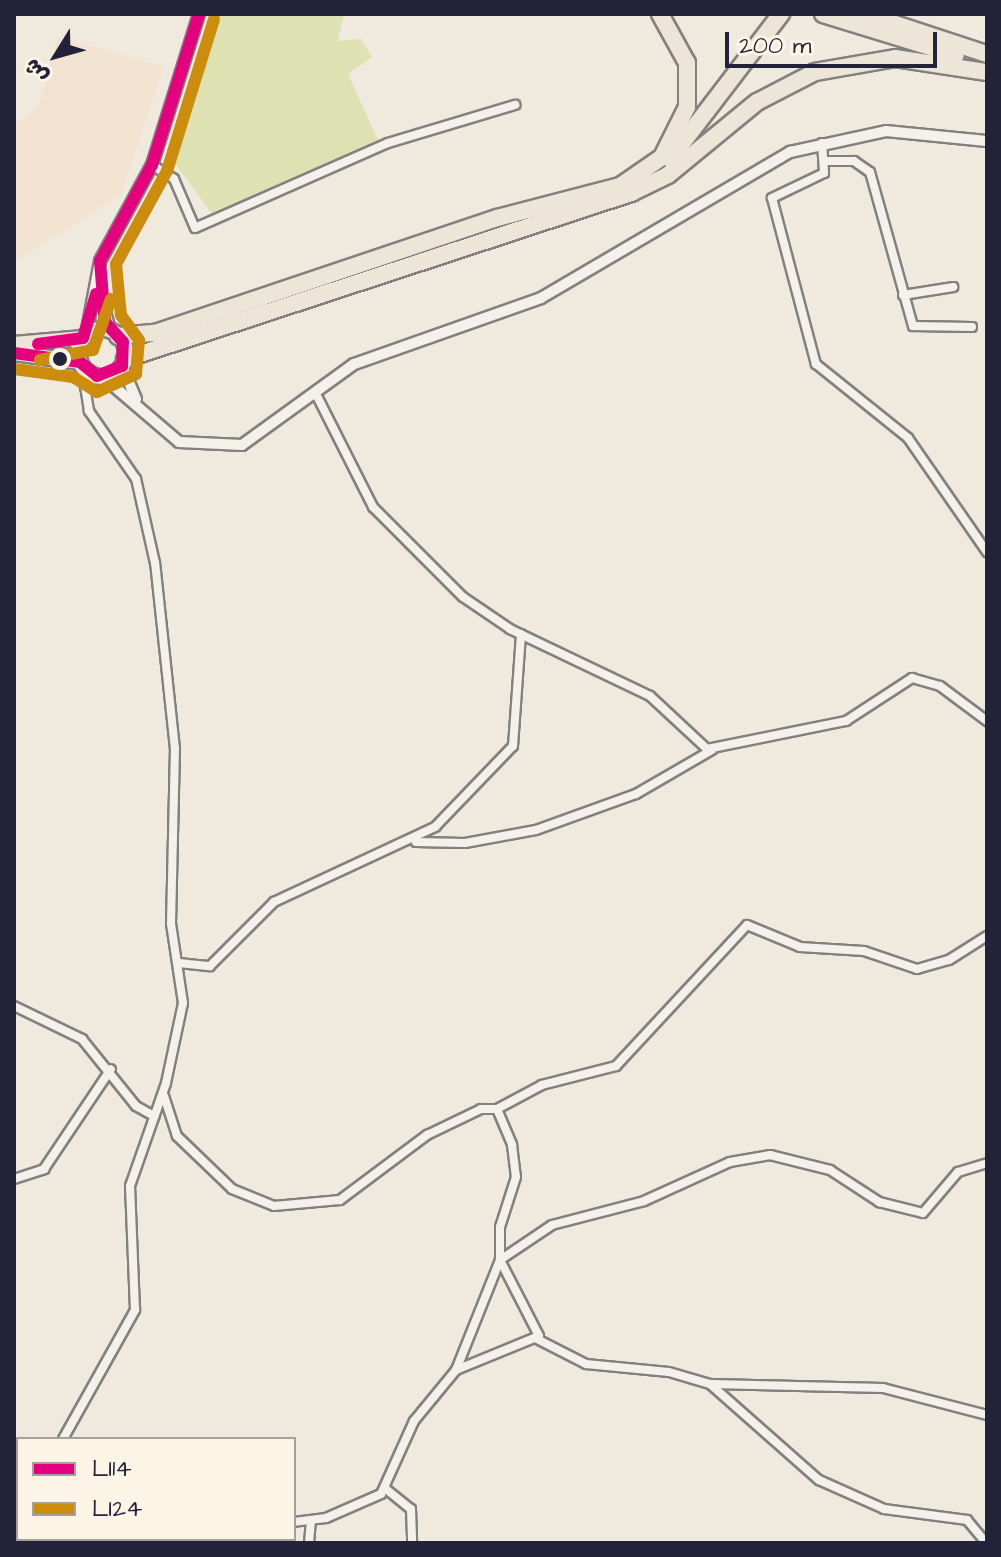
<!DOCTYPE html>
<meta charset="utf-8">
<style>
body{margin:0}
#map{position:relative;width:1001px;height:1557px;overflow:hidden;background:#f0e9de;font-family:"Architects Daughter","Playpen Sans Arabic",sans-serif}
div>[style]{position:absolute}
.built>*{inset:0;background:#f2e2d0}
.green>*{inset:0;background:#dee2b3}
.roads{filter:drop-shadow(2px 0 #838080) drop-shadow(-2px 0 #838080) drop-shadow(0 2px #838080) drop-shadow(0 -2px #838080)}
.minor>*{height:8px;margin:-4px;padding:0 4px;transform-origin:4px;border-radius:4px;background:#f4f1ea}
.tertiary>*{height:10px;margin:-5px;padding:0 5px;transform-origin:5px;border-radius:5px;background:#f4f1ea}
.trunk>*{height:14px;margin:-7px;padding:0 7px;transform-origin:7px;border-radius:7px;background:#ece5d8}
.trunk>.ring{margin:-7px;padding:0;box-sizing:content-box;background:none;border:14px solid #ece5d8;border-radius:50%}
.motorway>*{height:16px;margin:-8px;padding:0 8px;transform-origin:8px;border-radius:8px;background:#ece5d8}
.bus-1>*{height:12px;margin:-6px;padding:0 6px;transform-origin:6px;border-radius:6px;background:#e5007d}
.bus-2>*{height:12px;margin:-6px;padding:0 6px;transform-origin:6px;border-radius:6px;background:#cc8c0c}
.dots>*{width:22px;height:22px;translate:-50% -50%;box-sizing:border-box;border:4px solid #fcf5e5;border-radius:50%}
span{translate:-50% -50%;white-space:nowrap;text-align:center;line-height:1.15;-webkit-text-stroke:7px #fcf5e5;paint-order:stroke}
.frame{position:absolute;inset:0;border:16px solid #22223b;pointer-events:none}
.legend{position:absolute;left:16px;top:1437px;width:280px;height:104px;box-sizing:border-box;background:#fcf5e5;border:2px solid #a5a1a1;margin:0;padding:10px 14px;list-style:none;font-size:24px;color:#22223b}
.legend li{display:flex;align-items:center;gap:16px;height:40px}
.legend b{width:40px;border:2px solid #a5a1a1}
.north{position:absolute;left:16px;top:16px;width:80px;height:80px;-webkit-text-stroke:6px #fcf5e5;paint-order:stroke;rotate:233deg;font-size:22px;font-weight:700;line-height:32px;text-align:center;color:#22223b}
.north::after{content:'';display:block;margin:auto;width:28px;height:36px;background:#22223b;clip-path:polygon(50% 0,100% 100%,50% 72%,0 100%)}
.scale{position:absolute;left:725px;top:32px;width:212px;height:36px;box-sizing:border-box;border:4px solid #22223b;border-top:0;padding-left:10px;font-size:24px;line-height:28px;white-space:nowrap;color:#22223b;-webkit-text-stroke:6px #fcf5e5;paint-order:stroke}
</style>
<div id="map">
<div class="built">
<i style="clip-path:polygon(58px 37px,164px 67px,121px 195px,14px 262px,14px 125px,39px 106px)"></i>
</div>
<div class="green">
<i style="clip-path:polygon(214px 14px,344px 14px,338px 41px,361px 39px,372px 57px,348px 74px,378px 140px,212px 214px,169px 155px)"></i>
</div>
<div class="roads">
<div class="minor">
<i style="left:822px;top:143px;width:30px;rotate:86deg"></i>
<i style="left:824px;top:173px;width:58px;rotate:154.3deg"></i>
<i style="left:772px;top:198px;width:172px;rotate:75.2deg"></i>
<i style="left:816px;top:364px;width:118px;rotate:38.8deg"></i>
<i style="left:908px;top:438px;width:139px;rotate:55.3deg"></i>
<i style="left:828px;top:161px;width:26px"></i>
<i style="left:854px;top:161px;width:19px;rotate:35deg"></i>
<i style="left:870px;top:172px;width:160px;rotate:74.4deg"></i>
<i style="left:913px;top:326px;width:59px;rotate:1deg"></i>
<i style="left:152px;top:165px;width:26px;rotate:32deg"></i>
<i style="left:174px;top:179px;width:53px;rotate:66.8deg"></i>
<i style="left:195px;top:228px;width:211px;rotate:-23.8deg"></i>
<i style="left:388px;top:143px;width:133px;rotate:-16.7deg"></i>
<i style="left:903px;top:295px;width:51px;rotate:-9.1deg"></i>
<i style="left:84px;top:368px;width:19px;rotate:87deg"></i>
<i style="left:85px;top:387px;width:16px;rotate:-43deg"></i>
<i style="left:315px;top:392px;width:129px;rotate:63.2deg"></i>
<i style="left:373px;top:507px;width:127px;rotate:45deg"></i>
<i style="left:463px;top:597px;width:57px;rotate:34.2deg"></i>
<i style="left:510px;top:629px;width:155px;rotate:25.6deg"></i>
<i style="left:650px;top:696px;width:78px;rotate:42.9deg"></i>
<i style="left:707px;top:749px;width:142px;rotate:-11.4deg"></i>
<i style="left:846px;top:721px;width:79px;rotate:-33.1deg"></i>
<i style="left:912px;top:678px;width:29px;rotate:16deg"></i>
<i style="left:940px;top:686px;width:59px;rotate:36.7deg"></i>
<i style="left:416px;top:842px;width:49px;rotate:1.2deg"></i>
<i style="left:465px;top:843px;width:72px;rotate:-10.4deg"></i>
<i style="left:536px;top:830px;width:106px;rotate:-19.8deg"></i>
<i style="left:636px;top:794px;width:88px;rotate:-30.1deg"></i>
<i style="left:179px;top:963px;width:31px;rotate:6deg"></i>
<i style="left:210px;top:966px;width:91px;rotate:-45deg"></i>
<i style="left:274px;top:902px;width:178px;rotate:-25deg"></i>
<i style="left:435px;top:827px;width:112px;rotate:-46.1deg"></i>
<i style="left:513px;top:746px;width:112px;rotate:-85.9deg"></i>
<i style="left:14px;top:1006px;width:76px;rotate:25.9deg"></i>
<i style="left:82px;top:1039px;width:86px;rotate:51.1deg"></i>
<i style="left:136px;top:1106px;width:21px;rotate:29deg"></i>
<i style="left:164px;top:1096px;width:42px;rotate:72deg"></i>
<i style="left:177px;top:1136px;width:76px;rotate:43.9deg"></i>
<i style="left:232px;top:1189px;width:45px;rotate:22deg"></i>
<i style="left:274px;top:1206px;width:66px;rotate:-5.2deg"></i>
<i style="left:340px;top:1200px;width:109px;rotate:-36.8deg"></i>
<i style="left:427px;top:1135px;width:60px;rotate:-25.7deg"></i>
<i style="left:481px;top:1109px;width:16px"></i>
<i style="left:497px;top:1109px;width:39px;rotate:67deg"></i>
<i style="left:512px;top:1145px;width:32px;rotate:83deg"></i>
<i style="left:516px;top:1177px;width:52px;rotate:107.7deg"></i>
<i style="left:500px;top:1227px;width:33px;rotate:90deg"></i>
<i style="left:500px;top:1260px;width:85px;rotate:62.8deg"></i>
<i style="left:539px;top:1336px;width:90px;rotate:157.7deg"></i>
<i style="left:456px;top:1370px;width:66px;rotate:129.5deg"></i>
<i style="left:414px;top:1421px;width:80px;rotate:114.3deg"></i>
<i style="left:381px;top:1494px;width:60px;rotate:156.4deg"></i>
<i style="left:326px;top:1518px;width:32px;rotate:173deg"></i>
<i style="left:497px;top:1109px;width:51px;rotate:-28.1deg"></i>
<i style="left:542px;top:1085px;width:76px;rotate:-14.4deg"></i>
<i style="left:616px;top:1066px;width:192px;rotate:-47.1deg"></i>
<i style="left:747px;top:925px;width:57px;rotate:22.5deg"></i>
<i style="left:800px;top:947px;width:64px;rotate:3.6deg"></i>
<i style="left:864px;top:951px;width:56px;rotate:18.8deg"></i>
<i style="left:917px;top:969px;width:33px;rotate:-16deg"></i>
<i style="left:949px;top:960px;width:45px;rotate:-32.3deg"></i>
<i style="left:14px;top:1179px;width:32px;rotate:-18deg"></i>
<i style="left:44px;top:1169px;width:120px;rotate:-56.2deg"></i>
<i style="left:537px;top:1339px;width:55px;rotate:27deg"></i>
<i style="left:586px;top:1364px;width:83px;rotate:5.5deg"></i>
<i style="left:669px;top:1372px;width:43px;rotate:16.3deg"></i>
<i style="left:710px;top:1384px;width:145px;rotate:41.4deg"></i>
<i style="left:819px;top:1480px;width:71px;rotate:24deg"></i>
<i style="left:884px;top:1509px;width:84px;rotate:7.5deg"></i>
<i style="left:967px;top:1520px;width:30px;rotate:50deg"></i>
<i style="left:456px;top:1370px;width:118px;rotate:-68.2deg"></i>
<i style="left:500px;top:1260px;width:63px;rotate:-33.9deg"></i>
<i style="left:552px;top:1225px;width:95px;rotate:-14.6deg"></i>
<i style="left:644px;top:1201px;width:94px;rotate:-24.4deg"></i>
<i style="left:730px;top:1162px;width:41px;rotate:-9.9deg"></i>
<i style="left:770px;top:1155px;width:62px;rotate:14deg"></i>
<i style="left:830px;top:1170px;width:59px;rotate:33.1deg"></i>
<i style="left:879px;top:1202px;width:45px;rotate:14deg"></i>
<i style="left:923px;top:1213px;width:54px;rotate:-49.5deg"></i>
<i style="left:958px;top:1172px;width:30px;rotate:-17deg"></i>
<i style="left:712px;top:1384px;width:171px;rotate:1.3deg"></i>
<i style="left:883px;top:1388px;width:107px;rotate:14.6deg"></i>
<i style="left:63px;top:1439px;width:148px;rotate:-60.8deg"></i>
<i style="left:135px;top:1310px;width:124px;rotate:-92.3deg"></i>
<i style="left:130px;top:1186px;width:109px;rotate:-70.7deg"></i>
<i style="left:166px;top:1083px;width:82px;rotate:-78deg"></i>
<i style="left:183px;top:1003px;width:80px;rotate:-98.6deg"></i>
<i style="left:171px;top:924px;width:175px;rotate:-88.7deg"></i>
<i style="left:175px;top:749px;width:187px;rotate:-96.1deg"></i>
<i style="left:155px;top:563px;width:86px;rotate:-102.7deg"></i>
<i style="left:136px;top:479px;width:83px;rotate:-124.7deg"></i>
<i style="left:89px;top:411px;width:24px;rotate:-99deg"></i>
<i style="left:386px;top:1489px;width:32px;rotate:39deg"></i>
<i style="left:411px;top:1509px;width:34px;rotate:88deg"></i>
<i style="left:14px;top:1515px;width:8px;rotate:-60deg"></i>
<i style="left:211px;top:1543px;width:13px;rotate:-18deg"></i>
<i style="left:309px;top:1543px;width:21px;rotate:-85deg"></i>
</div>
<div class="tertiary">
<i style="left:99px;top:290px;width:41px;rotate:74.6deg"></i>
<i style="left:86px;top:335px;width:75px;rotate:-79.3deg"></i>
<i style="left:100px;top:261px;width:109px;rotate:-61.6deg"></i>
<i style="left:152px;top:165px;width:158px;rotate:-72.7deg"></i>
<i style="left:122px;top:366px;width:36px;rotate:67deg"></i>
<i style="left:103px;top:377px;width:100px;rotate:40.5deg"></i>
<i style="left:179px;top:442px;width:63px;rotate:2.7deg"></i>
<i style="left:242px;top:445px;width:138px;rotate:-35.9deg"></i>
<i style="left:354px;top:364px;width:198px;rotate:-19.4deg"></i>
<i style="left:541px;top:298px;width:289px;rotate:-30.4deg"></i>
<i style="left:790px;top:152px;width:98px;rotate:-12.3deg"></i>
<i style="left:886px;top:131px;width:101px;rotate:5.7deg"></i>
</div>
<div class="trunk">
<i class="ring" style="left:78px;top:329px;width:34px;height:34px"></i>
<i style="left:14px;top:344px;width:69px;rotate:-5deg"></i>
<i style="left:14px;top:353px;width:67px;rotate:7.8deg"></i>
</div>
<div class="motorway">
<i style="left:823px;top:14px;width:139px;rotate:17.1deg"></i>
<i style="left:865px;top:14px;width:128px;rotate:18.2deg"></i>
<i style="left:670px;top:159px;width:183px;rotate:-52.6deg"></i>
<i style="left:118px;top:336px;width:37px;rotate:-5deg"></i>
<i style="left:155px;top:333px;width:361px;rotate:-18.6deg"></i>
<i style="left:497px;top:218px;width:127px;rotate:-14.6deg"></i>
<i style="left:620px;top:186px;width:51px;rotate:-34.6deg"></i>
<i style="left:662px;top:157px;width:56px;rotate:-63.4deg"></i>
<i style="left:687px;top:107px;width:44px;rotate:-90deg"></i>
<i style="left:687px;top:63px;width:56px;rotate:-118.9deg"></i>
<i style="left:125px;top:359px;width:533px;rotate:-18.16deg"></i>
<i style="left:631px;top:193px;width:41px;rotate:-25.9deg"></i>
<i style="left:668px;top:175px;width:115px;rotate:-39.4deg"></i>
<i style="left:757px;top:102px;width:65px;rotate:-27.3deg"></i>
<i style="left:815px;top:72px;width:81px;rotate:-9.9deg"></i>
<i style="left:895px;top:58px;width:93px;rotate:8.7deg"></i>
</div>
</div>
<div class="bus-1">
<i style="left:38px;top:344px;width:45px;rotate:-7.6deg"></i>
<i style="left:83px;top:338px;width:46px;rotate:-73.5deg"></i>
<i style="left:14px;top:353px;width:67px;rotate:7.8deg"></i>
<i style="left:80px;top:362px;width:22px;rotate:39deg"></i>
<i style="left:97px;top:376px;width:27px;rotate:-22deg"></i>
<i style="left:122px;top:366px;width:24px;rotate:-88deg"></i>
<i style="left:123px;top:342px;width:27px;rotate:-132deg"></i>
<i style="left:105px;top:322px;width:61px;rotate:-94.7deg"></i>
<i style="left:100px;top:261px;width:109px;rotate:-61.6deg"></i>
<i style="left:152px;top:165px;width:158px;rotate:-72.7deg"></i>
</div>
<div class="bus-2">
<i style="left:40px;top:360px;width:54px;rotate:-10.7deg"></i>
<i style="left:93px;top:350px;width:54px;rotate:-70.6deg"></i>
<i style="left:14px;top:369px;width:60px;rotate:7.7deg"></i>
<i style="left:73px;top:377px;width:28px;rotate:32deg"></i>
<i style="left:97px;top:392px;width:43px;rotate:-24.8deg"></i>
<i style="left:136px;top:374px;width:34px;rotate:-85deg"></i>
<i style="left:139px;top:340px;width:31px;rotate:-126deg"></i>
<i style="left:121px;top:315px;width:51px;rotate:-95.6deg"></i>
<i style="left:116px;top:264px;width:106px;rotate:-61.3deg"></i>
<i style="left:167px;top:171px;width:159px;rotate:-72.8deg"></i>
</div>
<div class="dots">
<i style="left:60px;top:359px;background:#22223b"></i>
</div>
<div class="frame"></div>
<ul class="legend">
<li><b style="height:10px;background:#e5007d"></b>LI14</li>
<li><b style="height:10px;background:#cc8c0c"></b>LI24</li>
</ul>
<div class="north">ش</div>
<div class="scale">200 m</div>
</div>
